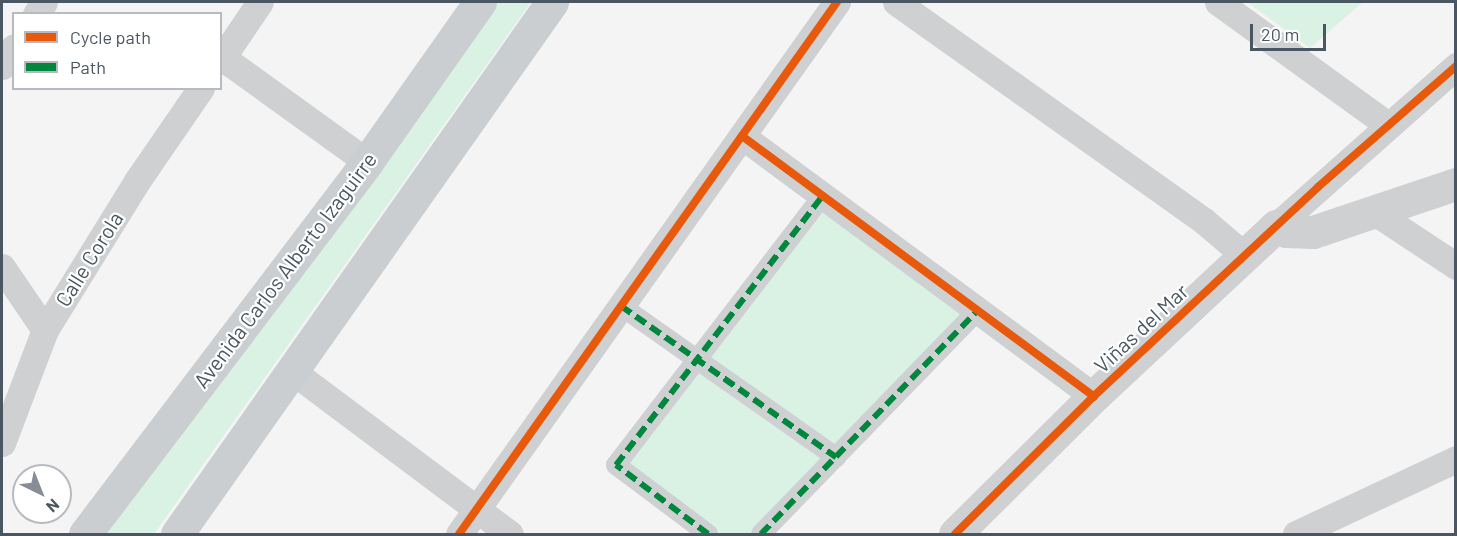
<!DOCTYPE html>
<meta charset="utf-8">
<style>
body{margin:0}
#map{position:relative;width:1457px;height:536px;overflow:hidden;background:#f4f4f4;font-family:Barlow,sans-serif}
div>[style]{position:absolute}
.green>*{inset:0;background:#d9f2e3}
.pedestrian>*{height:20px;margin:-10px;padding:0 10px;transform-origin:10px;border-radius:10px;background:#ced0d2}
.minor>*{height:27px;margin:-13.5px;padding:0 13.5px;transform-origin:13.5px;border-radius:13.5px;background:#ced0d2}
.tertiary>*{height:33px;margin:-16.5px;padding:0 16.5px;transform-origin:16.5px;border-radius:16.5px;background:#ced0d2}
.primary>*{height:33px;margin:-16.5px;padding:0 16.5px;transform-origin:16.5px;border-radius:16.5px;background:#caced1}
.quiet>*{height:6px;margin-top:-3px;transform-origin:0;background:repeating-linear-gradient(90deg,#00873e 0 12px,transparent 0 18px)}
.cycleway>*{height:8px;margin:-4px;padding:0 4px;transform-origin:4px;border-radius:4px;background:#e8590c}
span{translate:-50% -50%;white-space:nowrap;text-align:center;line-height:1.15;-webkit-text-stroke:4.5px #fff;paint-order:stroke}
.street-label{font-size:21px;color:#4a5661}
.frame{position:absolute;inset:0;border:3px solid #4a5661;pointer-events:none}
.legend{position:absolute;left:12px;top:12px;width:210px;height:78px;box-sizing:border-box;background:#fff;border:2px solid #b7bbc0;margin:0;padding:8px 10px;list-style:none;font-size:18px;color:#4a5661}
.legend li{display:flex;align-items:center;gap:12px;height:30px}
.legend b{width:30px;border:2px solid #b7bbc0}
.north{position:absolute;left:12px;top:464px;width:60px;height:60px;box-sizing:border-box;background:#fff;border:2px solid #b7bbc0;border-radius:50%;rotate:137deg;font-size:16px;font-weight:700;line-height:24px;text-align:center;color:#4a5661}
.north::after{content:'';display:block;margin:auto;width:21px;height:27px;background:#868d94;clip-path:polygon(50% 0,100% 100%,50% 72%,0 100%)}
.scale{position:absolute;left:1250px;top:24px;width:76px;height:27px;box-sizing:border-box;border:3px solid #4a5661;border-top:0;padding-left:8px;font-size:18px;line-height:21px;white-space:nowrap;color:#4a5661;-webkit-text-stroke:4px #fff;paint-order:stroke}
</style>
<div id="map">
<div class="green">
<i style="clip-path:polygon(495px 2px,531px 2px,154px 534px,107px 534px)"></i>
<i style="clip-path:polygon(1247px 2px,1363px 2px,1310px 48px)"></i>
<i style="clip-path:polygon(821px 209px,965px 318px,839px 449px,707px 359px)"></i>
<i style="clip-path:polygon(694px 368px,823px 456px,756px 534px,713px 534px,623px 467px)"></i>
</div>
<div class="pedestrian">
<i style="left:621px;top:306px;width:263px;rotate:35.1deg"></i>
<i style="left:708px;top:534px;width:115px;rotate:-143.1deg"></i>
<i style="left:616px;top:465px;width:340px;rotate:-52.5deg"></i>
<i style="left:761px;top:534px;width:313px;rotate:-45.9deg"></i>
</div>
<div class="minor">
<i style="left:896px;top:2px;width:378px;rotate:35.4deg"></i>
<i style="left:1204px;top:221px;width:54px;rotate:40.5deg"></i>
<i style="left:1218px;top:2px;width:210px;rotate:35.9deg"></i>
<i style="left:36px;top:14px;width:14px;rotate:-56deg"></i>
<i style="left:223px;top:58px;width:178px;rotate:35.8deg"></i>
<i style="left:220px;top:61px;width:71px;rotate:-55.9deg"></i>
<i style="left:2px;top:66px;width:22px;rotate:-58deg"></i>
<i style="left:742px;top:136px;width:438px;rotate:36.5deg"></i>
<i style="left:1376px;top:213px;width:96px;rotate:33.5deg"></i>
<i style="left:1276px;top:226px;width:241px;rotate:-41.6deg"></i>
<i style="left:2px;top:267px;width:76px;rotate:55.7deg"></i>
<i style="left:292px;top:371px;width:272px;rotate:36.8deg"></i>
<i style="left:2px;top:443px;width:121px;rotate:-69.2deg"></i>
<i style="left:45px;top:330px;width:175px;rotate:-58.3deg"></i>
<i style="left:137px;top:181px;width:113px;rotate:-55.5deg"></i>
<i style="left:459px;top:534px;width:653px;rotate:-54.61deg"></i>
<i style="left:1296px;top:534px;width:177px;rotate:-25.1deg"></i>
</div>
<div class="tertiary">
<i style="left:955px;top:534px;width:196px;rotate:-44.8deg"></i>
<i style="left:1094px;top:396px;width:249px;rotate:-43deg"></i>
<i style="left:1276px;top:226px;width:11px;rotate:27deg"></i>
<i style="left:1286px;top:231px;width:27px;rotate:2deg"></i>
<i style="left:1313px;top:232px;width:151px;rotate:-18.6deg"></i>
</div>
<div class="primary">
<i style="left:85px;top:534px;width:467px;rotate:-52.8deg"></i>
<i style="left:367px;top:162px;width:196px;rotate:-54.8deg"></i>
<i style="left:177px;top:534px;width:651px;rotate:-54.82deg"></i>
</div>
<div class="quiet">
<i style="left:621px;top:306px;width:263px;rotate:35.1deg"></i>
<i style="left:708px;top:534px;width:115px;rotate:-143.1deg"></i>
<i style="left:616px;top:465px;width:340px;rotate:-52.5deg"></i>
<i style="left:761px;top:534px;width:313px;rotate:-45.9deg"></i>
</div>
<div class="cycleway">
<i style="left:742px;top:136px;width:438px;rotate:36.5deg"></i>
<i style="left:459px;top:534px;width:653px;rotate:-54.61deg"></i>
<i style="left:955px;top:534px;width:196px;rotate:-44.8deg"></i>
<i style="left:1094px;top:396px;width:306px;rotate:-43deg"></i>
<i style="left:1318px;top:187px;width:184px;rotate:-41.2deg"></i>
</div>
<div class="street-label">
<span style="left:89px;top:259px;rotate:-58deg">Calle Corola</span>
<span style="left:285px;top:270px;rotate:-53deg">Avenida Carlos Alberto Izaguirre</span>
<span style="left:1141px;top:328px;rotate:-43deg">Viñas del Mar</span>
</div>
<div class="frame"></div>
<ul class="legend">
<li><b style="height:8px;background:#e8590c"></b>Cycle path</li>
<li><b style="height:8px;background:#00873e"></b>Path</li>
</ul>
<div class="north">N</div>
<div class="scale">20 m</div>
</div>
